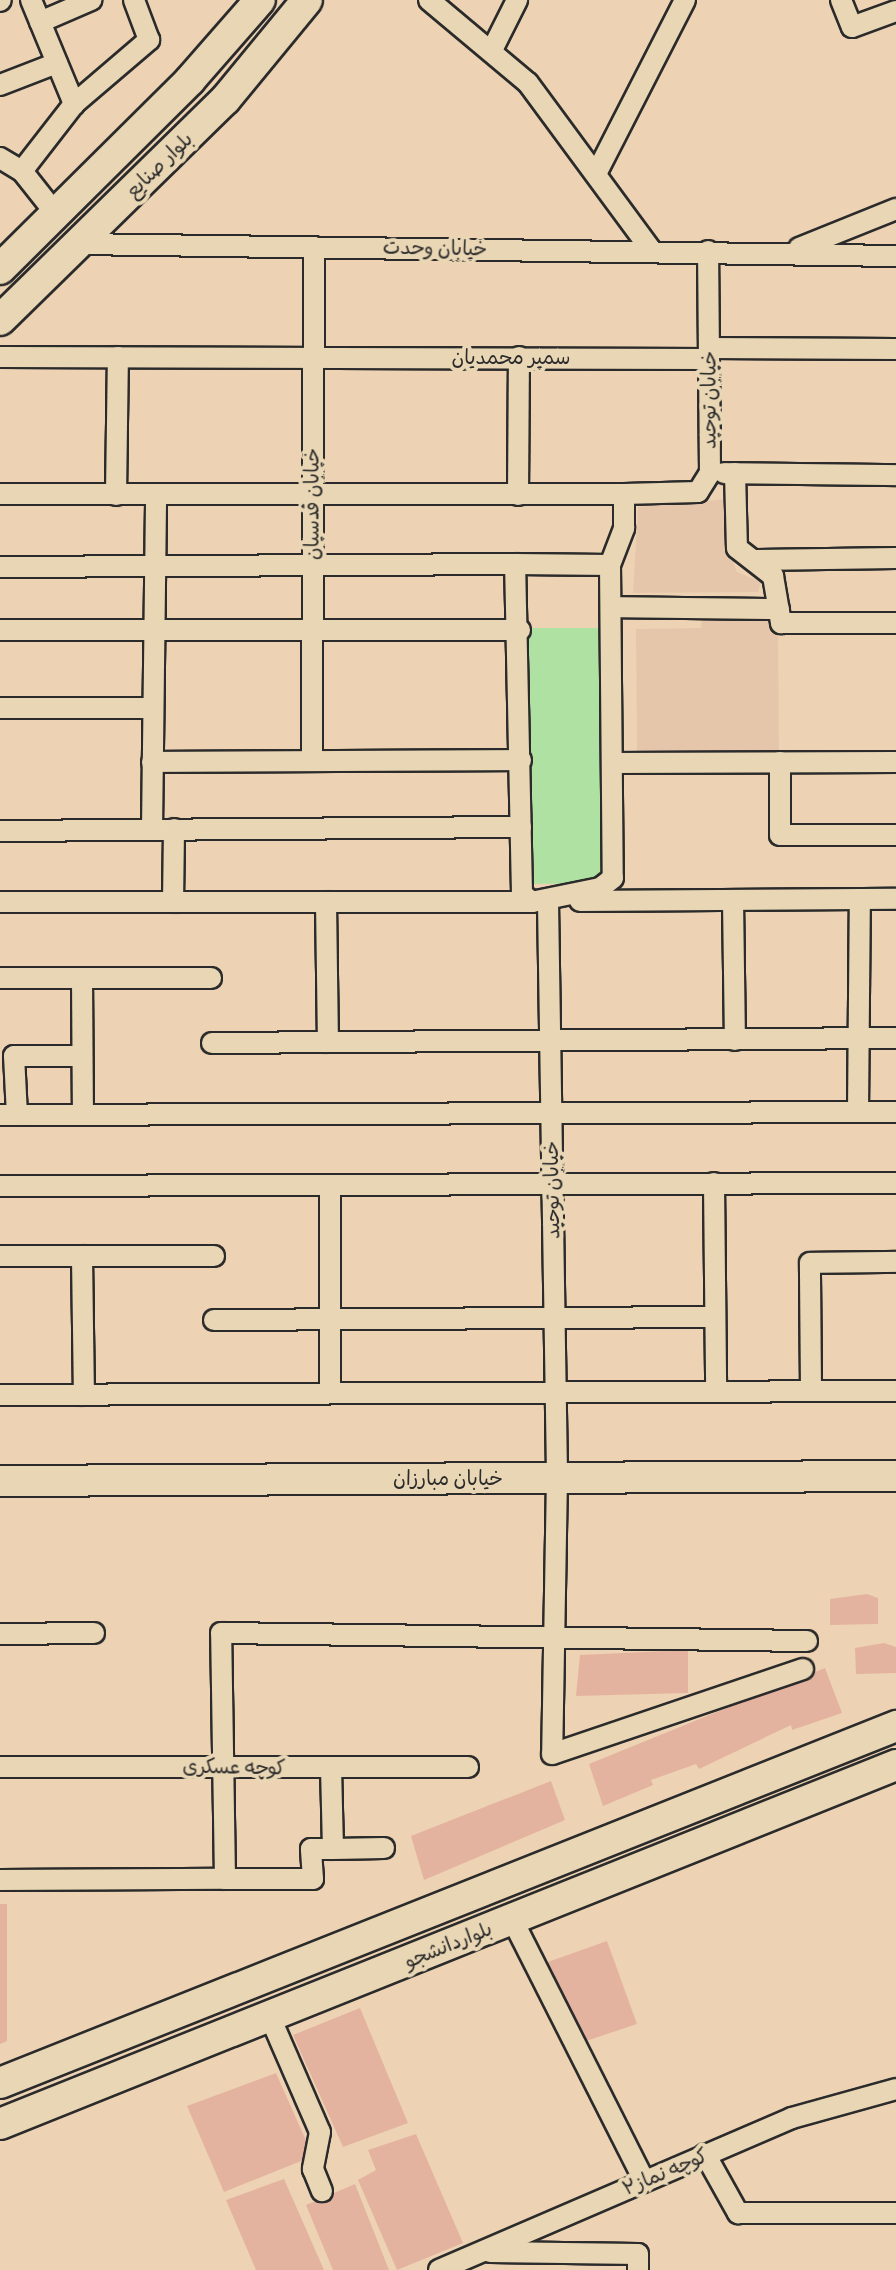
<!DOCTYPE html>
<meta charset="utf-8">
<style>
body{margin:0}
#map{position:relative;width:896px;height:2270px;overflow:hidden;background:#edd3b3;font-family:Pangolin,"Playpen Sans Arabic",sans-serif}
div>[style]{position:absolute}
.built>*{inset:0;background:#e6c6aa}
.green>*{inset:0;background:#afe1a2}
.building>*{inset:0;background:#e3b39f}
.roads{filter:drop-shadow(2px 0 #2b2b2b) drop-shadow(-2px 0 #2b2b2b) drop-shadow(0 2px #2b2b2b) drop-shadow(0 -2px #2b2b2b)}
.street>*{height:20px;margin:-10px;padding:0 10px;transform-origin:10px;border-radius:10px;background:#e9d6b4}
.secondary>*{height:30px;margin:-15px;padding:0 15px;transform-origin:15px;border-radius:15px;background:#e9d6b4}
span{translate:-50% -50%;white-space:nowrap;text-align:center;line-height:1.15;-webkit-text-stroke:8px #e9d6b4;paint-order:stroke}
.street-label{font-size:20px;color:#2b2b2b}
</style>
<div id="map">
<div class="built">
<i style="clip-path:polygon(726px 499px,728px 548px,737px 572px,761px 582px,758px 592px,633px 593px,638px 507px)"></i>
<i style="clip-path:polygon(702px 619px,778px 619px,779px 751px,637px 752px,636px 629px,701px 628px)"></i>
</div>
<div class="green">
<i style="clip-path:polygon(526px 628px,605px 628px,608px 877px,602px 883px,533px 884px,528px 878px)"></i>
</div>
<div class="building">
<i style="clip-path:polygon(867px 1594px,878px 1598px,878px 1624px,830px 1625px,830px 1599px)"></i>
<i style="clip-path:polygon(884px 1643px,896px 1647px,896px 1673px,856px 1674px,855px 1648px)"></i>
<i style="clip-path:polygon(688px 1650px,688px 1693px,576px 1696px,580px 1655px)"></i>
<i style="clip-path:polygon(825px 1668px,842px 1713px,792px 1730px,791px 1725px,699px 1769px,696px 1764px,651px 1780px,653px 1785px,603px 1806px,589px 1764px)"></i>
<i style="clip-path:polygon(551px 1781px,565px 1820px,424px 1880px,411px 1836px)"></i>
<i style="clip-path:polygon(0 1904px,7px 1904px,7px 2041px,0 2044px)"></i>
<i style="clip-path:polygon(607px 1941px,637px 2024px,586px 2041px,548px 1962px)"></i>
<i style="clip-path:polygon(360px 2008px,408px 2123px,343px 2147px,293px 2035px)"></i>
<i style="clip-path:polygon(276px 2073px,308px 2145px,306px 2159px,224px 2192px,187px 2106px)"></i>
<i style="clip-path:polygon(416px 2134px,463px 2243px,397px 2270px,358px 2180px,376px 2170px,368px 2150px)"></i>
<i style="clip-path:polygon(284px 2179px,324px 2270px,256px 2270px,226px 2200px)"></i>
<i style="clip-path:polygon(355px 2184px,389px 2270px,333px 2270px,306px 2205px)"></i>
</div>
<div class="roads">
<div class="street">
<i style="left:31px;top:0;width:113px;rotate:67.5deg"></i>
<i style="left:429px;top:0;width:129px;rotate:40deg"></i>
<i style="left:528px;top:83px;width:207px;rotate:53.6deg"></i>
<i style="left:841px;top:0;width:29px;rotate:68deg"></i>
<i style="left:852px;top:27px;width:47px;rotate:-20deg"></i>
<i style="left:0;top:1px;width:1px;rotate:-45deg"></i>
<i style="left:40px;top:22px;width:56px;rotate:-23.3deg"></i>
<i style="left:492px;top:50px;width:56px;rotate:-63.4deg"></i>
<i style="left:0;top:85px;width:61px;rotate:-21.1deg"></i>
<i style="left:0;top:158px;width:26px;rotate:31deg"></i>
<i style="left:22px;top:171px;width:55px;rotate:51.7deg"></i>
<i style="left:22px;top:171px;width:85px;rotate:-52.2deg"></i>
<i style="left:74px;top:104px;width:99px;rotate:-40.5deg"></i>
<i style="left:149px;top:40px;width:43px;rotate:-110.6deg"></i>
<i style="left:597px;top:172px;width:193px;rotate:-62.9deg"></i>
<i style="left:78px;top:244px;width:818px;rotate:0.84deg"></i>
<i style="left:799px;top:248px;width:105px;rotate:-21.9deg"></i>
<i style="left:709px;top:348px;width:187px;rotate:0.3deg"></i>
<i style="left:0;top:357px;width:709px;rotate:0.16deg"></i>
<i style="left:724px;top:473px;width:172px;rotate:0.7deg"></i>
<i style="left:735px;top:473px;width:75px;rotate:88.5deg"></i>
<i style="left:737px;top:548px;width:46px;rotate:37.9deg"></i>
<i style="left:773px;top:576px;width:48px;rotate:80.3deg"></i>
<i style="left:781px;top:623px;width:115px"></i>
<i style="left:0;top:494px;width:624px"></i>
<i style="left:116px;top:495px;width:138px;rotate:-89.2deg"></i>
<i style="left:518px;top:495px;width:138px;rotate:-89.6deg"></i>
<i style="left:757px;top:560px;width:139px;rotate:-0.8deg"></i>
<i style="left:610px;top:565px;width:313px;rotate:89.5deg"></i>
<i style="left:613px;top:878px;width:16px;rotate:142deg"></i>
<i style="left:600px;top:888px;width:69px;rotate:168.4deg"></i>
<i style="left:532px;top:902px;width:13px;rotate:-141deg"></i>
<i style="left:522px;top:894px;width:330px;rotate:-91.2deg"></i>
<i style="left:515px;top:564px;width:95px;rotate:0.6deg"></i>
<i style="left:610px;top:565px;width:40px;rotate:-69deg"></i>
<i style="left:624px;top:528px;width:34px;rotate:-90deg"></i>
<i style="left:624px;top:494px;width:74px;rotate:-1.5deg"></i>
<i style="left:698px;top:492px;width:22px;rotate:-58deg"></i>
<i style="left:710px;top:473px;width:222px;rotate:-90.5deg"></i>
<i style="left:0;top:567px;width:515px;rotate:-0.33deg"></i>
<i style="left:611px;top:607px;width:168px;rotate:0.7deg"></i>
<i style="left:0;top:630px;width:520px"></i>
<i style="left:0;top:708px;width:152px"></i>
<i style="left:312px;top:761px;width:514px;rotate:-89.78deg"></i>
<i style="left:152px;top:762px;width:369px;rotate:-0.3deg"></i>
<i style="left:780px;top:762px;width:73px;rotate:90deg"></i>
<i style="left:780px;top:835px;width:116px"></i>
<i style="left:612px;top:763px;width:284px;rotate:-0.2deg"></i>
<i style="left:152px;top:830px;width:334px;rotate:-89.3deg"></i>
<i style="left:0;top:831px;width:521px;rotate:-0.44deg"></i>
<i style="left:733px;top:900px;width:140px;rotate:89.2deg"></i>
<i style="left:580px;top:901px;width:316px;rotate:-0.4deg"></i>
<i style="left:0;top:902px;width:532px"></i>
<i style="left:173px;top:902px;width:73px;rotate:-89.2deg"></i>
<i style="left:326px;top:902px;width:140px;rotate:89.2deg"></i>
<i style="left:548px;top:902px;width:575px;rotate:89.1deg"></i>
<i style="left:557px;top:1477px;width:277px;rotate:91deg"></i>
<i style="left:552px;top:1754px;width:265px;rotate:-18.7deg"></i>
<i style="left:0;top:978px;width:211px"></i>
<i style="left:82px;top:978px;width:136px;rotate:89.6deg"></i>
<i style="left:212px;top:1043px;width:684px;rotate:-0.42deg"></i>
<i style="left:858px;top:1112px;width:212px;rotate:-89.5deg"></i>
<i style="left:0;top:1115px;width:896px;rotate:-0.19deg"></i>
<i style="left:17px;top:1115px;width:59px;rotate:-92.9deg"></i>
<i style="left:14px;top:1056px;width:68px"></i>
<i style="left:714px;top:1183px;width:207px;rotate:89.4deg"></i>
<i style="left:0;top:1186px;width:896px;rotate:-0.19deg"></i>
<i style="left:0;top:1256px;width:214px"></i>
<i style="left:82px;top:1256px;width:139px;rotate:89.2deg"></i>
<i style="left:214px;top:1320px;width:501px;rotate:-0.34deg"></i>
<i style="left:811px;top:1389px;width:126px;rotate:-90.5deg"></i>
<i style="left:810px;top:1263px;width:86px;rotate:-0.7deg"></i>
<i style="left:330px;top:1393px;width:208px;rotate:-90deg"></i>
<i style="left:0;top:1395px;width:896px;rotate:-0.26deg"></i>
<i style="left:0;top:1634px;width:94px;rotate:-0.6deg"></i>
<i style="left:0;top:1767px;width:468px"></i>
<i style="left:333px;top:1849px;width:51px;rotate:-1.1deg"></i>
<i style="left:225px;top:1879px;width:88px"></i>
<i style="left:313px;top:1879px;width:30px;rotate:-94deg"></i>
<i style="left:311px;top:1849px;width:22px"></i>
<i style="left:333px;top:1849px;width:81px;rotate:-91.4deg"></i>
<i style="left:0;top:1880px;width:225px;rotate:-0.3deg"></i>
<i style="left:225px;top:1879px;width:246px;rotate:-90.9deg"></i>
<i style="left:221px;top:1633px;width:586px;rotate:0.78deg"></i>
<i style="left:512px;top:1919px;width:292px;rotate:63.2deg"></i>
<i style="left:270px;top:2017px;width:125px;rotate:66.5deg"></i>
<i style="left:320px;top:2132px;width:38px;rotate:101deg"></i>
<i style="left:313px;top:2169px;width:24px;rotate:68deg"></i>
<i style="left:705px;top:2154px;width:68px;rotate:60.8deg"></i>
<i style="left:738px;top:2213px;width:158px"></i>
<i style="left:490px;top:2252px;width:148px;rotate:0.8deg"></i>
<i style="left:638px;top:2254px;width:16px;rotate:90deg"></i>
<i style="left:439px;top:2270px;width:384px;rotate:-23.3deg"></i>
<i style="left:792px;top:2118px;width:108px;rotate:-15.6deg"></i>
</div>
<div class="secondary">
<i style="left:0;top:269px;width:268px;rotate:-44.8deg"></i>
<i style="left:190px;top:80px;width:106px;rotate:-48.8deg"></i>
<i style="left:0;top:320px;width:315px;rotate:-44.4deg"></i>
<i style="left:225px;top:100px;width:129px;rotate:-50.6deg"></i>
<i style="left:0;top:1481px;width:896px;rotate:-0.32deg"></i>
<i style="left:0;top:2083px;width:965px;rotate:-21.72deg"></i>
<i style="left:0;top:2124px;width:965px;rotate:-21.83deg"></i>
</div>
</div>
<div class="street-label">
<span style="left:159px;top:165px;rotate:-44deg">بلوار صنایع</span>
<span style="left:435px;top:248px;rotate:1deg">خیابان وحدت</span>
<span style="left:511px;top:357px">سمیر محمدیان</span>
<span style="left:709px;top:400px;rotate:-90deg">خیابان توحید</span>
<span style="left:312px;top:504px;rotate:-90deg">خیابان قدسیان</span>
<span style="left:552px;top:1190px;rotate:-91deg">خیابان توحید</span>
<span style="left:448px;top:1478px">خیابان مبارزان</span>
<span style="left:234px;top:1767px;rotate:1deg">کوچه عسکری</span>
<span style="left:448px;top:1945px;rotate:-22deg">بلواردانشجو</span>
<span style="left:665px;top:2172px;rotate:-23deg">کوچه نماز۲</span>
</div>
</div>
